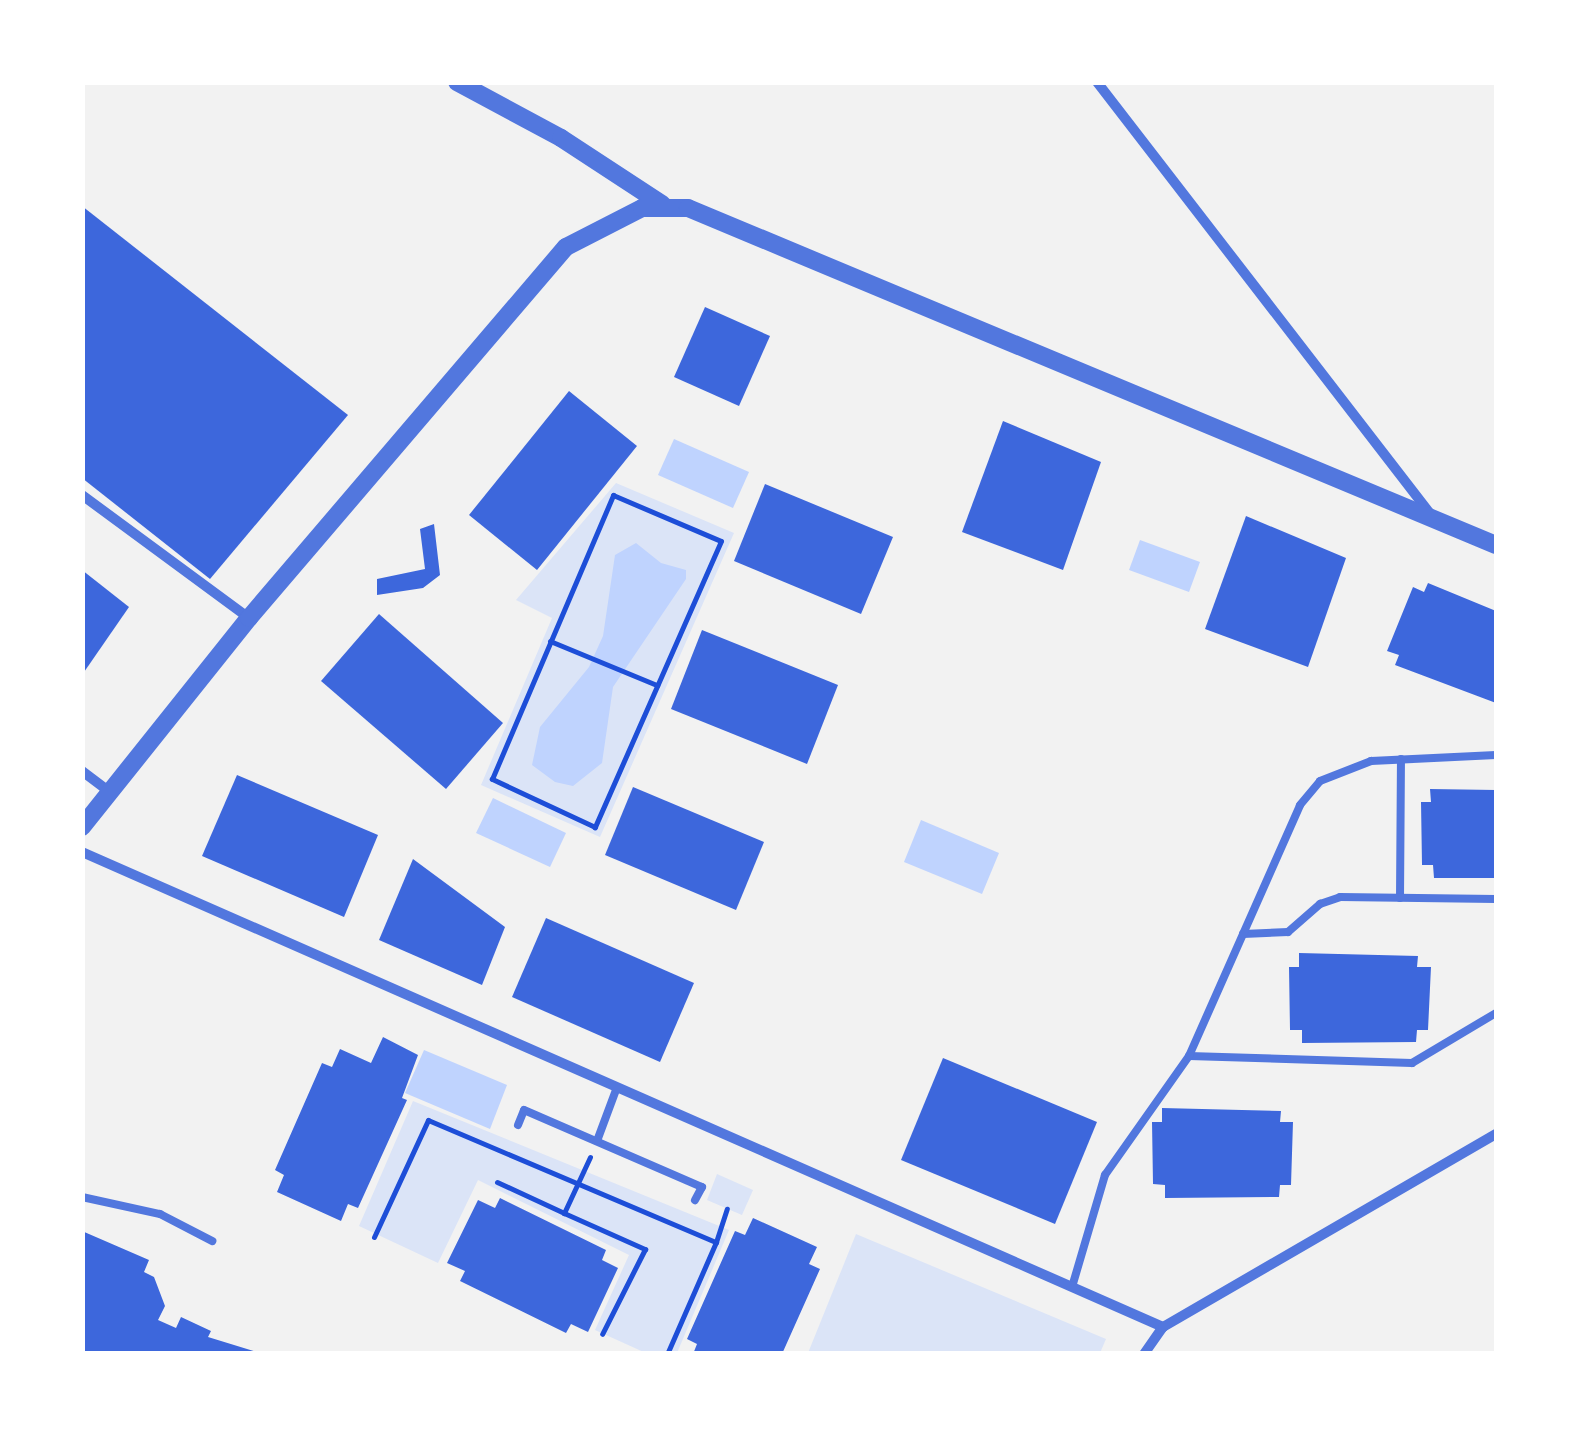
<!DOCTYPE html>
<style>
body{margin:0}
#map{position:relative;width:1579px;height:1436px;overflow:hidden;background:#f2f2f2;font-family:Georgia,serif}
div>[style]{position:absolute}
.green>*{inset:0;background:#dbe4f7}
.water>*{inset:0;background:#bfd3fe}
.building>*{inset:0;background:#3d67dc}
.path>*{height:5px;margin:-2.5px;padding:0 2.5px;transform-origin:2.5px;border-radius:2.5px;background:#1d4ed8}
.service>*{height:8px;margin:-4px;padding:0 4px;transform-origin:4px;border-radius:4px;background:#5277de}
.minor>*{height:10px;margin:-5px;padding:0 5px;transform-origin:5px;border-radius:5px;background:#5277de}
.tertiary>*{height:18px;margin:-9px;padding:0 9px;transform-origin:9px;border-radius:9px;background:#5277de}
span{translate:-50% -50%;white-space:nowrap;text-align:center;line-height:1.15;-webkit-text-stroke:10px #fff;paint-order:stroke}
.frame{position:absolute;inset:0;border:85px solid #fff;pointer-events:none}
</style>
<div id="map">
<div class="green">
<i style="clip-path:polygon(616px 483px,734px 533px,600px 837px,481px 785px,552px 618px,516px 600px)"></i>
<i style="clip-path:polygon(413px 1101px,729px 1230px,677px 1353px,648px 1354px,595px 1330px,629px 1255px,478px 1180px,438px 1263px,359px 1226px)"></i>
<i style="clip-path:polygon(717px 1174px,753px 1190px,742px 1215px,707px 1200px)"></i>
<i style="clip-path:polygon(856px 1234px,1106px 1339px,1100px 1353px,808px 1353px)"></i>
</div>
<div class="water">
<i style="clip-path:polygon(674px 439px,749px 472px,733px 508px,658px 475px)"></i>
<i style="clip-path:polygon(1140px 540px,1200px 562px,1189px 592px,1129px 570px)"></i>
<i style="clip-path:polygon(636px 543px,661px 563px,686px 570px,686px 579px,613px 687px,602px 763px,573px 786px,555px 782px,532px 765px,540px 727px,589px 667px,603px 636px,615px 555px)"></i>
<i style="clip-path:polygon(493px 798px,566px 833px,550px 867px,476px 833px)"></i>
<i style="clip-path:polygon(921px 820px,999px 853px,982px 894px,904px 862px)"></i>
<i style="clip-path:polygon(424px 1050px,507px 1085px,490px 1129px,405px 1093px)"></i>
</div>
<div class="building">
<i style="clip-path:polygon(82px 206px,348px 415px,210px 579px,82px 478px)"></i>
<i style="clip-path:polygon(705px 307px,770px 336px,739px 406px,674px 377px)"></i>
<i style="clip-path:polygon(569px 391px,637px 446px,537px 570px,469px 515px)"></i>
<i style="clip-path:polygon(1003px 421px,1101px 462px,1063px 570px,962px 532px)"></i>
<i style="clip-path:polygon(765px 484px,893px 537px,861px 614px,734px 561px)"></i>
<i style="clip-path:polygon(1246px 516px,1346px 558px,1308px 667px,1205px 629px)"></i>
<i style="clip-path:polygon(434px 524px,440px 575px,423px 588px,377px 595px,377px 579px,425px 569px,420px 529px)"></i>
<i style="clip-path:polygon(82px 570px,129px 607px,82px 675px)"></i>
<i style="clip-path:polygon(1428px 583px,1496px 611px,1496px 703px,1395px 665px,1399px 655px,1387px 651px,1413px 587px,1424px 592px)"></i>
<i style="clip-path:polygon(379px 614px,503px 723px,446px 789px,321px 681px)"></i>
<i style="clip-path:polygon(702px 630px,838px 685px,807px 764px,671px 709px)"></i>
<i style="clip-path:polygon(237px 775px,378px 835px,344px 917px,202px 856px)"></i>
<i style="clip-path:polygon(633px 787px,764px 842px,736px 910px,605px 855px)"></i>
<i style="clip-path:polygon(1430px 789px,1496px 790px,1496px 878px,1434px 878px,1433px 865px,1422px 865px,1421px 802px,1431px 802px)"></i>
<i style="clip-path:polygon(413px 859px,505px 927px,482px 985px,379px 940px)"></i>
<i style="clip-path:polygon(546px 918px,694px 983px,660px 1062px,512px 997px)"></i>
<i style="clip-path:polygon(1299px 953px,1418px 956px,1417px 967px,1431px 967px,1428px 1030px,1417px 1030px,1416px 1042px,1302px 1043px,1302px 1030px,1290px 1030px,1289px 967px,1299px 967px)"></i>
<i style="clip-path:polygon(383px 1037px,418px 1055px,402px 1098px,407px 1100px,358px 1208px,348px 1204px,341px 1221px,277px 1192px,284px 1175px,275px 1170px,322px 1063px,332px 1067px,340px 1049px,371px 1063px)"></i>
<i style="clip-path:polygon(943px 1058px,1097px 1122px,1055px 1224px,901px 1160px)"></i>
<i style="clip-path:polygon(1162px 1108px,1281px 1111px,1280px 1122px,1293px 1122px,1291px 1185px,1280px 1185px,1279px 1197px,1165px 1198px,1165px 1185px,1153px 1184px,1152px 1122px,1162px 1122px)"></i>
<i style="clip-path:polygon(500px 1198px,606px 1250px,602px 1260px,618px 1268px,588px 1332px,571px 1324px,566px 1333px,460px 1281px,465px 1271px,447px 1263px,478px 1200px,495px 1208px)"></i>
<i style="clip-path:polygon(753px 1218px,817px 1247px,809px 1264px,820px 1269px,782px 1354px,693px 1354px,697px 1344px,687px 1339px,735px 1231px,745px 1235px)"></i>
<i style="clip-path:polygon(82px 1231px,149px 1260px,144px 1272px,154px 1277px,165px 1306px,158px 1320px,176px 1328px,181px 1317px,211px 1331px,208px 1337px,263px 1354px,82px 1354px)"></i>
</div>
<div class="path">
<i style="left:613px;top:495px;width:117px;rotate:23.1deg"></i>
<i style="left:721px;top:541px;width:313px;rotate:113.8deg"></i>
<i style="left:595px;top:827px;width:114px;rotate:-155deg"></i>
<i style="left:492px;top:779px;width:309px;rotate:-66.9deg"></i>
<i style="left:550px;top:641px;width:116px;rotate:22.4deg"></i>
<i style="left:590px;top:1157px;width:62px;rotate:114.9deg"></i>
<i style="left:564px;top:1213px;width:89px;rotate:24deg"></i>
<i style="left:645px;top:1249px;width:95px;rotate:116.8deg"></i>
<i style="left:497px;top:1182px;width:74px;rotate:24.8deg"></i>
<i style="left:374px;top:1237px;width:129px;rotate:-65.2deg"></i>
<i style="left:428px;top:1120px;width:313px;rotate:23deg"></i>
<i style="left:716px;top:1242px;width:122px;rotate:113.6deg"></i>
<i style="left:716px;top:1242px;width:35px;rotate:-72deg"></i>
</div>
<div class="service">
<i style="left:1400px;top:898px;width:139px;rotate:-89.6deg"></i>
<i style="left:1243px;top:934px;width:45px;rotate:-2.5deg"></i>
<i style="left:1288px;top:932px;width:43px;rotate:-41.2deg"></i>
<i style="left:1320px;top:904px;width:21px;rotate:-19deg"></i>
<i style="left:1340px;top:897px;width:156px;rotate:0.7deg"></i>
<i style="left:1189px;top:1056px;width:223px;rotate:1.8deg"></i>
<i style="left:1412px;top:1063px;width:98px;rotate:-30.8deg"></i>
<i style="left:518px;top:1125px;width:16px;rotate:-68deg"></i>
<i style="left:524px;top:1110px;width:194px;rotate:23.4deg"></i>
<i style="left:702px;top:1187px;width:15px;rotate:118deg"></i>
<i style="left:597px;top:1141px;width:54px;rotate:-69.6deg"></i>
<i style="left:82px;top:1197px;width:80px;rotate:12.3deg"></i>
<i style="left:160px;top:1214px;width:59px;rotate:27.4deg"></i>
<i style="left:1072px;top:1287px;width:117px;rotate:-73.6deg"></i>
<i style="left:1105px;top:1175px;width:146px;rotate:-54.8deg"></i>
<i style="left:1189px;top:1056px;width:274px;rotate:-66.1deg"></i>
<i style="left:1300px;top:805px;width:31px;rotate:-50deg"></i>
<i style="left:1320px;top:781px;width:55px;rotate:-21.4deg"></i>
<i style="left:1371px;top:761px;width:125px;rotate:-2.7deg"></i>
</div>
<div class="minor">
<i style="left:1097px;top:82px;width:548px;rotate:52.34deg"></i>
<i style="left:82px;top:495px;width:207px;rotate:36.4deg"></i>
<i style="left:82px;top:771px;width:34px;rotate:37deg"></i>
<i style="left:82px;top:852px;width:1181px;rotate:23.72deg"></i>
<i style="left:1144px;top:1354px;width:33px;rotate:-55deg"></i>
<i style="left:1163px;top:1327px;width:385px;rotate:-30.1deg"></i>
</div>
<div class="tertiary">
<i style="left:457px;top:82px;width:118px;rotate:28.3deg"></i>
<i style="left:561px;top:138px;width:121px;rotate:33.2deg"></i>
<i style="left:82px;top:827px;width:268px;rotate:-51.4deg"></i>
<i style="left:249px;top:618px;width:488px;rotate:-49.5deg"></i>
<i style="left:566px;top:247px;width:85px;rotate:-27.2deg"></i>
<i style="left:642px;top:208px;width:46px"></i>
<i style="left:688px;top:208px;width:875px;rotate:22.64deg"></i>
</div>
<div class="frame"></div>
</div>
